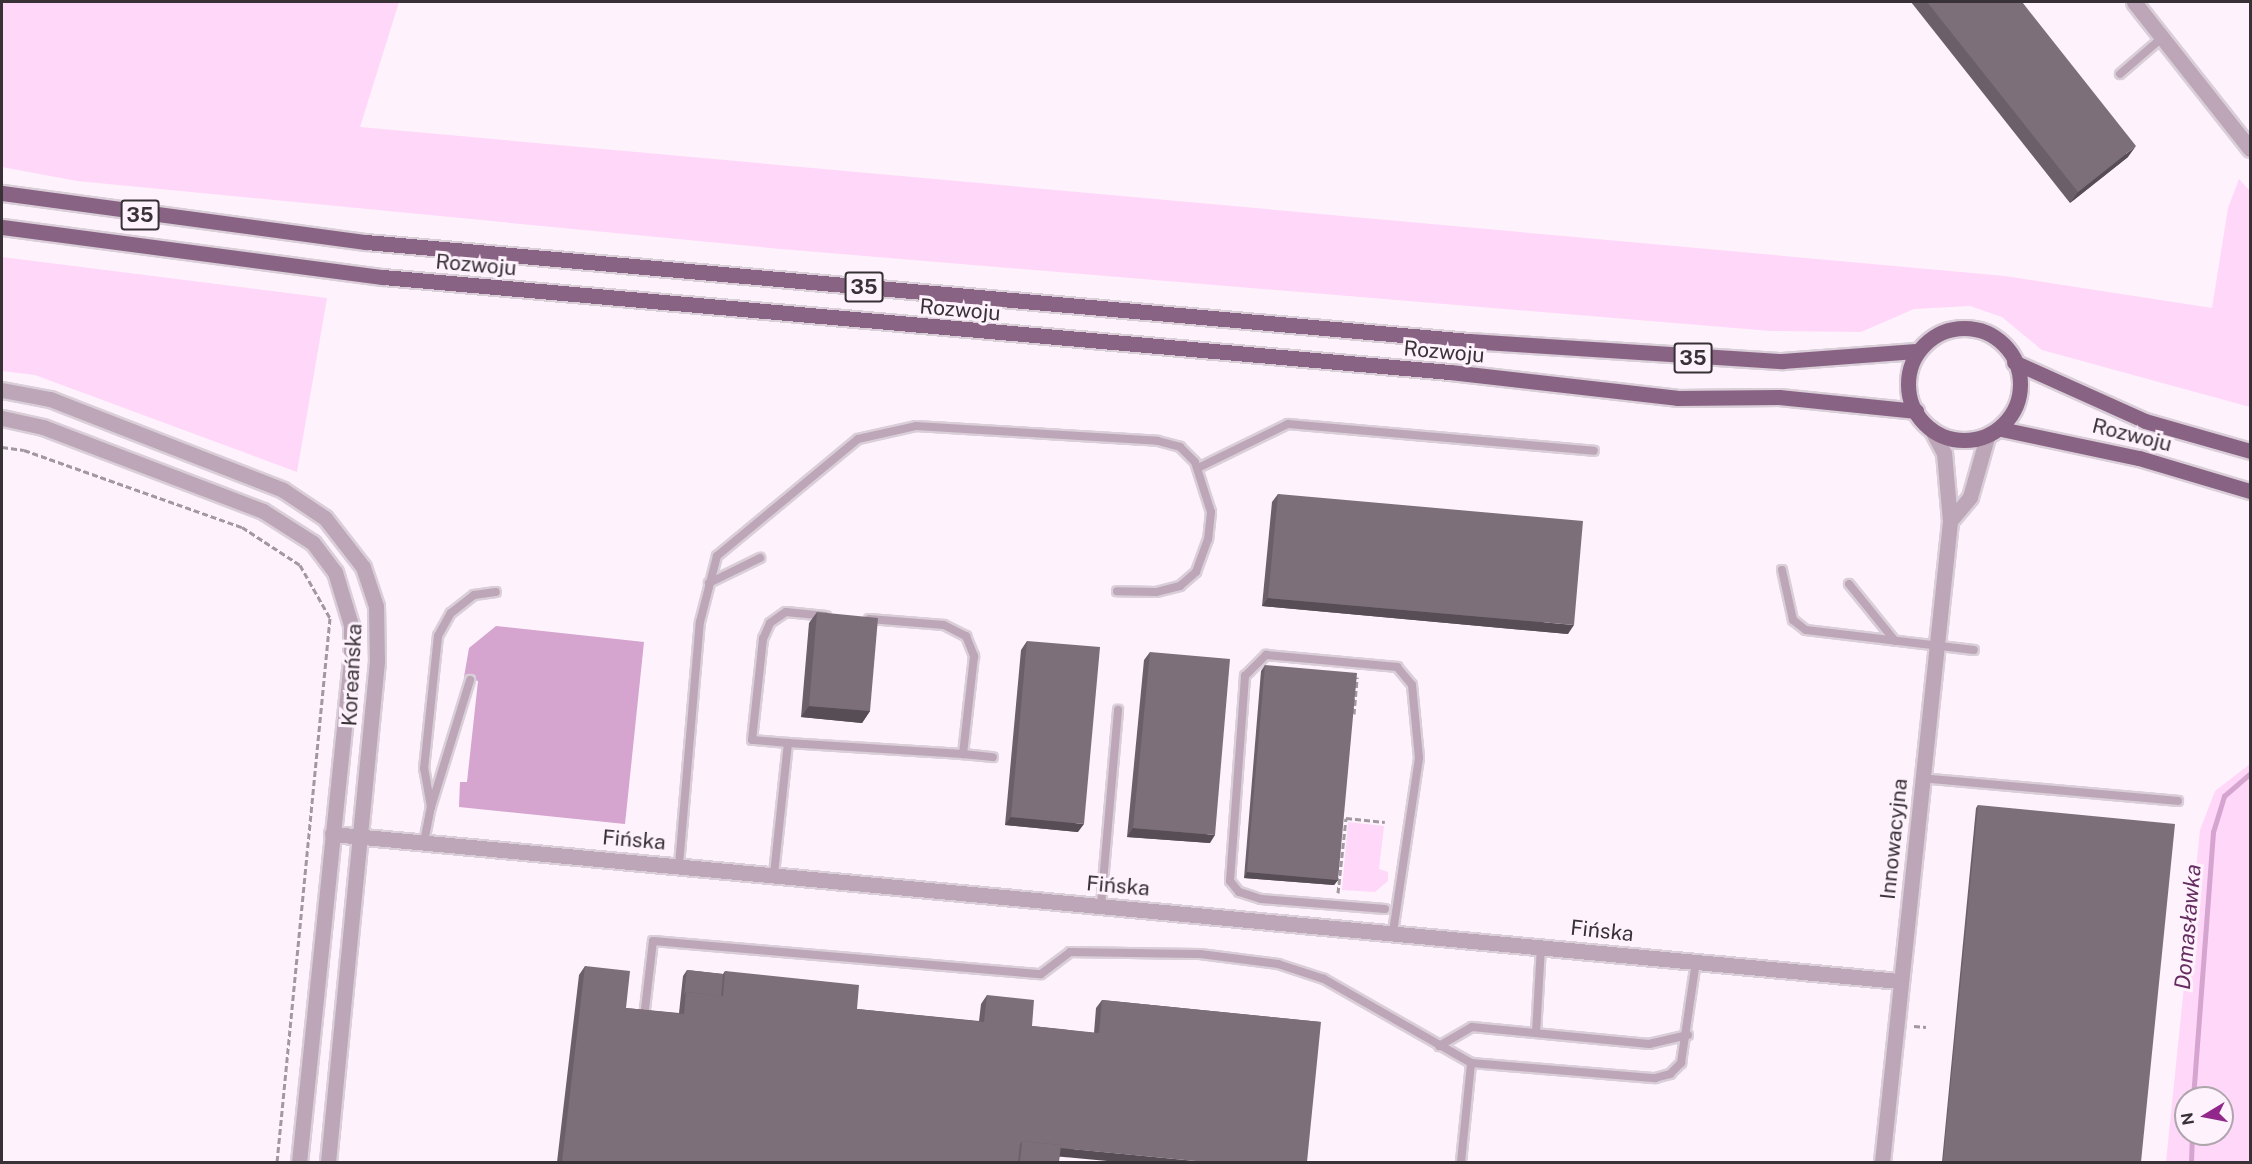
<!DOCTYPE html>
<meta charset="utf-8">
<style>
body{margin:0}
#map{position:relative;width:2252px;height:1164px;overflow:hidden;background:#fef2fc;font-family:"Public Sans",sans-serif}
div>[style]{position:absolute}
.green>*{inset:0;background:#ffd7f9}
.water>*{inset:0;background:#d5a4cf}
.stream>*{height:5px;margin:-2.5px;padding:0 2.5px;transform-origin:2.5px;border-radius:2.5px;background:#d5a4cf}
.path>*{height:3px;margin-top:-1.5px;transform-origin:0;background:repeating-linear-gradient(90deg,#a198a0 0 6px,transparent 0 9px)}
.roads{filter:drop-shadow(2px 0 #dacfd9) drop-shadow(-2px 0 #dacfd9) drop-shadow(0 2px #dacfd9) drop-shadow(0 -2px #dacfd9)}
.service>*{height:8px;margin:-4px;padding:0 4px;transform-origin:4px;border-radius:4px;background:#bca6b8}
.minor>*{height:15px;margin:-7.5px;padding:0 7.5px;transform-origin:7.5px;border-radius:7.5px;background:#bca6b8}
.tertiary>*{height:15px;margin:-7.5px;padding:0 7.5px;transform-origin:7.5px;border-radius:7.5px;background:#bca6b8}
.primary>*{height:15px;margin:-7.5px;padding:0 7.5px;transform-origin:7.5px;border-radius:7.5px;background:#896384}
.primary>.ring{margin:-7.5px;padding:0;box-sizing:content-box;background:none;border:15px solid #896384;border-radius:50%}
.wall>*{inset:0;background:#6b5f69}
.shaded-wall>*{inset:0;background:#574e55}
.building>*{inset:0;background:#7c6f7a}
span{translate:-50% -50%;white-space:nowrap;text-align:center;line-height:1.15;-webkit-text-stroke:6px #fef2fc;paint-order:stroke}
.shield-label span{padding:2px 4px;background:#fef2fc;border:2px solid;border-radius:4px;-webkit-text-stroke-width:0}
.shield-label{font-size:20px;color:#383237;font-weight:700}
.street-label{font-size:21px;color:#383237}
.water-label{font-size:22px;color:#662c61;font-style:italic}
.frame{position:absolute;inset:0;border:3px solid #383237;pointer-events:none}
.north{position:absolute;left:2174px;top:1086px;width:60px;height:60px;box-sizing:border-box;background:#fef2fc;border:2px solid #afa5ad;border-radius:50%;rotate:260deg;font-size:16px;font-weight:700;line-height:24px;text-align:center;color:#383237}
.north::after{content:'';display:block;margin:auto;width:21px;height:27px;background:#91278a;clip-path:polygon(50% 0,100% 100%,50% 72%,0 100%)}
</style>
<div id="map">
<div class="green">
<i style="clip-path:polygon(2px 2px,399px 2px,360px 127px,2005px 276px,2212px 308px,2228px 208px,2239px 179px,2250px 191px,2250px 407px,2042px 350px,2002px 317px,1970px 306px,1914px 309px,1861px 332px,1771px 331px,781px 249px,77px 181px,2px 167px)"></i>
<i style="clip-path:polygon(2px 257px,327px 298px,297px 472px,35px 375px,2px 371px)"></i>
<i style="clip-path:polygon(evenodd,2250px 764px,2250px 1162px,2166px 1162px,2200px 830px,2215px 791px,2250px 764px,2186px 1098px,2222px 1098px,2222px 1134px,2186px 1134px,2186px 1098px)"></i>
<i style="clip-path:polygon(1348px 822px,1384px 826px,1379px 869px,1388px 872px,1388px 881px,1375px 892px,1342px 890px)"></i>
</div>
<div class="water">
<i style="clip-path:polygon(496px 626px,644px 642px,625px 824px,459px 807px,460px 782px,467px 782px,478px 681px,464px 677px,469px 648px)"></i>
</div>
<div class="stream">
<i style="left:2193px;top:1098px;width:267px;rotate:-85.7deg"></i>
<i style="left:2213px;top:832px;width:38px;rotate:-73deg"></i>
<i style="left:2224px;top:796px;width:35px;rotate:-41deg"></i>
<i style="left:2191px;top:1162px;width:28px;rotate:-88deg"></i>
</div>
<div class="path">
<i style="left:2px;top:447px;width:22px;rotate:8deg"></i>
<i style="left:24px;top:450px;width:231px;rotate:19.5deg"></i>
<i style="left:242px;top:527px;width:69px;rotate:33.2deg"></i>
<i style="left:300px;top:565px;width:61px;rotate:60.5deg"></i>
<i style="left:330px;top:618px;width:547px;rotate:95.56deg"></i>
<i style="left:1354px;top:714px;width:37px;rotate:-85deg"></i>
<i style="left:1338px;top:893px;width:75px;rotate:-83.9deg"></i>
<i style="left:1346px;top:818px;width:39px;rotate:6deg"></i>
<i style="left:1914px;top:1026px;width:12px;rotate:5deg"></i>
</div>
<div class="roads">
<div class="service">
<i style="left:2120px;top:74px;width:57px;rotate:-40.7deg"></i>
<i style="left:1198px;top:468px;width:100px;rotate:-26.1deg"></i>
<i style="left:1288px;top:424px;width:307px;rotate:5deg"></i>
<i style="left:1782px;top:570px;width:51px;rotate:77.6deg"></i>
<i style="left:1793px;top:620px;width:16px;rotate:38deg"></i>
<i style="left:1806px;top:630px;width:169px;rotate:6.8deg"></i>
<i style="left:709px;top:583px;width:57px;rotate:-26.1deg"></i>
<i style="left:1849px;top:584px;width:73px;rotate:51.1deg"></i>
<i style="left:869px;top:619px;width:75px;rotate:4.6deg"></i>
<i style="left:944px;top:625px;width:25px;rotate:27deg"></i>
<i style="left:966px;top:636px;width:22px;rotate:68deg"></i>
<i style="left:974px;top:656px;width:99px;rotate:96.4deg"></i>
<i style="left:963px;top:754px;width:30px;rotate:6deg"></i>
<i style="left:788px;top:743px;width:175px;rotate:3.6deg"></i>
<i style="left:1921px;top:778px;width:258px;rotate:5.1deg"></i>
<i style="left:431px;top:807px;width:133px;rotate:-72.9deg"></i>
<i style="left:424px;top:842px;width:36px;rotate:-79deg"></i>
<i style="left:431px;top:807px;width:39px;rotate:-100deg"></i>
<i style="left:424px;top:769px;width:134px;rotate:-84deg"></i>
<i style="left:438px;top:636px;width:26px;rotate:-61deg"></i>
<i style="left:451px;top:613px;width:29px;rotate:-38deg"></i>
<i style="left:474px;top:595px;width:22px;rotate:-8deg"></i>
<i style="left:679px;top:865px;width:244px;rotate:-85.1deg"></i>
<i style="left:700px;top:622px;width:68px;rotate:-75.6deg"></i>
<i style="left:717px;top:556px;width:183px;rotate:-39.7deg"></i>
<i style="left:858px;top:439px;width:59px;rotate:-12.6deg"></i>
<i style="left:916px;top:426px;width:242px;rotate:3.5deg"></i>
<i style="left:1158px;top:441px;width:23px;rotate:15deg"></i>
<i style="left:1180px;top:447px;width:21px;rotate:45deg"></i>
<i style="left:1195px;top:462px;width:52px;rotate:72.3deg"></i>
<i style="left:1211px;top:512px;width:27px;rotate:96deg"></i>
<i style="left:1208px;top:539px;width:35px;rotate:110deg"></i>
<i style="left:1196px;top:572px;width:21px;rotate:139deg"></i>
<i style="left:1180px;top:586px;width:25px;rotate:166deg"></i>
<i style="left:1156px;top:592px;width:39px;rotate:-179deg"></i>
<i style="left:774px;top:874px;width:132px;rotate:-83.9deg"></i>
<i style="left:788px;top:743px;width:36px;rotate:-175deg"></i>
<i style="left:752px;top:740px;width:102px;rotate:-83.8deg"></i>
<i style="left:763px;top:639px;width:17px;rotate:-66deg"></i>
<i style="left:770px;top:623px;width:19px;rotate:-35deg"></i>
<i style="left:786px;top:612px;width:40px;rotate:5.7deg"></i>
<i style="left:1101px;top:905px;width:196px;rotate:-85deg"></i>
<i style="left:1385px;top:909px;width:124px;rotate:-175.4deg"></i>
<i style="left:1261px;top:899px;width:23px;rotate:-162deg"></i>
<i style="left:1239px;top:892px;width:14px;rotate:-129deg"></i>
<i style="left:1230px;top:881px;width:206px;rotate:-85.8deg"></i>
<i style="left:1245px;top:676px;width:30px;rotate:-45deg"></i>
<i style="left:1266px;top:655px;width:132px;rotate:5.2deg"></i>
<i style="left:1397px;top:667px;width:23px;rotate:50deg"></i>
<i style="left:1412px;top:685px;width:73px;rotate:84.5deg"></i>
<i style="left:1419px;top:758px;width:175px;rotate:98.5deg"></i>
<i style="left:645px;top:1009px;width:68px;rotate:-83.3deg"></i>
<i style="left:653px;top:941px;width:389px;rotate:4.9deg"></i>
<i style="left:1041px;top:974px;width:36px;rotate:-37deg"></i>
<i style="left:1070px;top:952px;width:130px;rotate:0.9deg"></i>
<i style="left:1200px;top:954px;width:79px;rotate:7.3deg"></i>
<i style="left:1278px;top:964px;width:48px;rotate:18.1deg"></i>
<i style="left:1324px;top:979px;width:169px;rotate:29.7deg"></i>
<i style="left:1471px;top:1063px;width:185px;rotate:4.7deg"></i>
<i style="left:1655px;top:1078px;width:16px;rotate:-15deg"></i>
<i style="left:1670px;top:1074px;width:16px;rotate:-45deg"></i>
<i style="left:1681px;top:1063px;width:103px;rotate:-81.6deg"></i>
<i style="left:1536px;top:1033px;width:87px;rotate:-86.7deg"></i>
<i style="left:1439px;top:1046px;width:38px;rotate:-30deg"></i>
<i style="left:1472px;top:1027px;width:178px;rotate:5.5deg"></i>
<i style="left:1649px;top:1044px;width:40px;rotate:-13deg"></i>
<i style="left:1461px;top:1162px;width:100px;rotate:-84.2deg"></i>
</div>
<div class="minor">
<i style="left:1950px;top:521px;width:31px;rotate:-50deg"></i>
<i style="left:1970px;top:497px;width:62px;rotate:-74.2deg"></i>
<i style="left:332px;top:834px;width:1575px;rotate:5.36deg"></i>
<i style="left:1882px;top:1162px;width:645px;rotate:-83.94deg"></i>
<i style="left:1950px;top:521px;width:68px;rotate:-95deg"></i>
<i style="left:1944px;top:453px;width:27px;rotate:-118deg"></i>
</div>
<div class="tertiary">
<i style="left:2134px;top:2px;width:187px;rotate:51.7deg"></i>
<i style="left:2px;top:390px;width:49px;rotate:10.6deg"></i>
<i style="left:50px;top:399px;width:250px;rotate:21.3deg"></i>
<i style="left:283px;top:490px;width:50px;rotate:33.7deg"></i>
<i style="left:325px;top:518px;width:62px;rotate:52.2deg"></i>
<i style="left:363px;top:567px;width:41px;rotate:71.6deg"></i>
<i style="left:376px;top:606px;width:55px;rotate:89deg"></i>
<i style="left:377px;top:661px;width:503px;rotate:95.59deg"></i>
<i style="left:2px;top:418px;width:42px;rotate:12.4deg"></i>
<i style="left:43px;top:427px;width:235px;rotate:20.9deg"></i>
<i style="left:263px;top:511px;width:59px;rotate:32.6deg"></i>
<i style="left:313px;top:543px;width:36px;rotate:53deg"></i>
<i style="left:335px;top:572px;width:55px;rotate:73.2deg"></i>
<i style="left:351px;top:625px;width:35px;rotate:90deg"></i>
<i style="left:351px;top:660px;width:505px;rotate:95.91deg"></i>
</div>
<div class="primary">
<i style="left:2px;top:193px;width:367px;rotate:7.7deg"></i>
<i style="left:366px;top:242px;width:1107px;rotate:5.13deg"></i>
<i style="left:1469px;top:341px;width:314px;rotate:3.7deg"></i>
<i style="left:1782px;top:361px;width:134px;rotate:-4.3deg"></i>
<i style="left:2px;top:227px;width:384px;rotate:7.5deg"></i>
<i style="left:383px;top:277px;width:1071px;rotate:5.09deg"></i>
<i style="left:1450px;top:372px;width:228px;rotate:6.5deg"></i>
<i style="left:1677px;top:398px;width:102px;rotate:-0.6deg"></i>
<i style="left:1779px;top:397px;width:138px;rotate:5.8deg"></i>
<i class="ring" style="left:1908px;top:328px;width:97px;height:97px"></i>
<i style="left:2014px;top:362px;width:144px;rotate:24.2deg"></i>
<i style="left:2145px;top:421px;width:109px;rotate:15.9deg"></i>
<i style="left:2001px;top:429px;width:141px;rotate:11.9deg"></i>
<i style="left:2139px;top:458px;width:116px;rotate:16.6deg"></i>
</div>
</div>
<div class="wall">
<i style="clip-path:polygon(1911px 2px,2022px 2px,2128px 157px,2070px 203px)"></i>
<i style="clip-path:polygon(1278px 494px,1568px 634px,1262px 606px,1272px 502px)"></i>
<i style="clip-path:polygon(817px 612px,870px 711px,862px 723px,801px 717px,809px 623px)"></i>
<i style="clip-path:polygon(1027px 641px,1078px 832px,1005px 825px,1021px 650px)"></i>
<i style="clip-path:polygon(1150px 652px,1210px 843px,1127px 837px,1144px 660px)"></i>
<i style="clip-path:polygon(1265px 665px,1338px 880px,1334px 885px,1244px 878px,1261px 671px)"></i>
<i style="clip-path:polygon(1978px 805px,2141px 1162px,1942px 1162px,1976px 808px)"></i>
<i style="clip-path:polygon(585px 966px,626px 1008px,679px 1013px,683px 976px,687px 970px,723px 974px,725px 971px,857px 1009px,979px 1021px,981px 1004px,987px 995px,1032px 1026px,1094px 1033px,1096px 1008px,1102px 1000px,1321px 1022px,1059px 1157px,1059px 1162px,557px 1162px,579px 975px)"></i>
</div>
<div class="shaded-wall">
<i style="clip-path:polygon(2136px 146px,2128px 157px,2070px 203px,2078px 192px)"></i>
<i style="clip-path:polygon(1268px 598px,1574px 625px,1568px 634px,1262px 606px)"></i>
<i style="clip-path:polygon(809px 706px,870px 711px,862px 723px,801px 717px)"></i>
<i style="clip-path:polygon(1011px 817px,1084px 824px,1078px 832px,1005px 825px)"></i>
<i style="clip-path:polygon(1133px 828px,1215px 835px,1210px 843px,1127px 837px)"></i>
<i style="clip-path:polygon(1247px 872px,1338px 880px,1334px 885px,1244px 878px)"></i>
<i style="clip-path:polygon(1022px 1144px,1206px 1162px,1118px 1162px,1021px 1153px)"></i>
</div>
<div class="building">
<i style="clip-path:polygon(1927px 2px,2022px 2px,2136px 146px,2078px 192px)"></i>
<i style="clip-path:polygon(1278px 494px,1583px 521px,1574px 625px,1268px 598px)"></i>
<i style="clip-path:polygon(817px 612px,878px 618px,870px 711px,809px 706px)"></i>
<i style="clip-path:polygon(1027px 641px,1100px 647px,1084px 824px,1011px 817px)"></i>
<i style="clip-path:polygon(1150px 652px,1230px 659px,1215px 835px,1133px 828px)"></i>
<i style="clip-path:polygon(1265px 665px,1357px 673px,1338px 880px,1247px 872px)"></i>
<i style="clip-path:polygon(1978px 805px,2175px 824px,2141px 1162px,1943px 1162px)"></i>
<i style="clip-path:polygon(585px 966px,630px 971px,626px 1008px,684px 1014px,686px 992px,723px 996px,725px 971px,859px 985px,857px 1009px,984px 1022px,987px 995px,1034px 1000px,1032px 1026px,1099px 1033px,1102px 1000px,1321px 1022px,1307px 1162px,1206px 1162px,1060px 1148px,1061px 1145px,1022px 1141px,1020px 1144px,1018px 1162px,562px 1162px)"></i>
<i style="clip-path:polygon(687px 970px,723px 974px,721px 996px,686px 992px,684px 995px)"></i>
<i style="clip-path:polygon(1022px 1141px,1061px 1145px,1059px 1162px,1020px 1162px)"></i>
</div>
<div class="shield-label">
<span style="left:140px;top:215px">35</span>
<span style="left:864px;top:287px">35</span>
<span style="left:1693px;top:358px">35</span>
</div>
<div class="street-label">
<span style="left:476px;top:265px;rotate:5deg">Rozwoju</span>
<span style="left:960px;top:310px;rotate:5deg">Rozwoju</span>
<span style="left:1444px;top:352px;rotate:5deg">Rozwoju</span>
<span style="left:2132px;top:435px;rotate:14deg">Rozwoju</span>
<span style="left:352px;top:675px;rotate:-87deg">Koreańska</span>
<span style="left:1894px;top:839px;rotate:-84deg">Innowacyjna</span>
<span style="left:634px;top:840px;rotate:5deg">Fińska</span>
<span style="left:1118px;top:886px;rotate:5deg">Fińska</span>
<span style="left:1602px;top:931px;rotate:6deg">Fińska</span>
</div>
<div class="water-label">
<span style="left:2188px;top:927px;rotate:-85deg">Domasławka</span>
</div>
<div class="frame"></div>
<div class="north">N</div>
</div>
